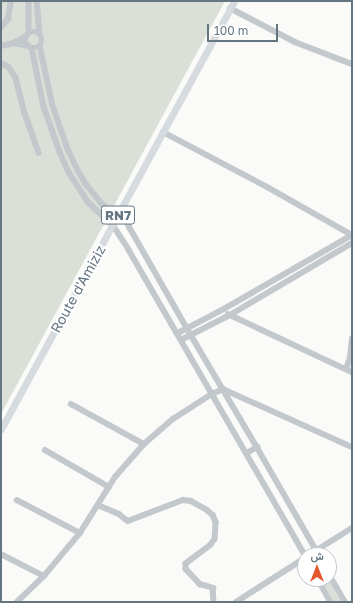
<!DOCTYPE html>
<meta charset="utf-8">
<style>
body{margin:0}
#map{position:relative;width:353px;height:603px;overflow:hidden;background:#fafaf8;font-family:"Golos Text",Vazirmatn,sans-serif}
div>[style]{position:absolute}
.green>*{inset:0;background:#dadfd7}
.minor>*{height:5.5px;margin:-2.75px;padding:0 2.75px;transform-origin:2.75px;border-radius:2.75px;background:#c3c8cc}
.minor>.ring{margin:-2.75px;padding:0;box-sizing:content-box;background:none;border:5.5px solid #c3c8cc;border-radius:50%}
.major>*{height:7px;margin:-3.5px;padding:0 3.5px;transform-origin:3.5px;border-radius:3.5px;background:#d6dbdf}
span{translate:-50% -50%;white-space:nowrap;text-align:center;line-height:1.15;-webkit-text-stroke:4px #fff;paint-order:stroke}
.shield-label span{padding:1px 3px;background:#fff;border:1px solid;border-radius:3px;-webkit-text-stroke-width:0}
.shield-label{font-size:13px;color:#657683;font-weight:700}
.street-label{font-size:14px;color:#657683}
.frame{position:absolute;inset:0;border:2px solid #657683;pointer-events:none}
.north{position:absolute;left:297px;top:547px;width:40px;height:40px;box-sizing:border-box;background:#fff;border:1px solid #c1c8cd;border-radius:50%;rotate:0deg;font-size:11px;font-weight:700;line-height:16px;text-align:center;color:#657683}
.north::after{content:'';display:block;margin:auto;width:14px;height:18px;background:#e4572e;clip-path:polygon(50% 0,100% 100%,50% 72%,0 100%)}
.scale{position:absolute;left:207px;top:24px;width:71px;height:18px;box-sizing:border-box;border:2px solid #657683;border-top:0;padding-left:5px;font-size:12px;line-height:14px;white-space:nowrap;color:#657683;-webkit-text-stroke:3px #fff;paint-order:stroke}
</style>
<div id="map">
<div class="green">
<i style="clip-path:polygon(1px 1px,225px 1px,1px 414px)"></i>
<i style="clip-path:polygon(321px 579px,328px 579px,341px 602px,334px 602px)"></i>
</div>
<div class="minor">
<i style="left:29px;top:1px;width:32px;rotate:90deg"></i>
<i style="left:37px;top:1px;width:32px;rotate:85deg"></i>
<i style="left:230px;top:8px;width:73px;rotate:27.6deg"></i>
<i style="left:295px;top:42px;width:61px;rotate:21.1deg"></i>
<i style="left:1px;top:27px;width:11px;rotate:-49deg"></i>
<i style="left:8px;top:19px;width:18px;rotate:-81deg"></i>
<i class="ring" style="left:26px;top:32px;width:10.5px;height:10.5px"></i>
<i style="left:27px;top:36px;width:15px;rotate:152deg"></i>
<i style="left:14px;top:43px;width:15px;rotate:11deg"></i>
<i style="left:1px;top:46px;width:13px;rotate:-13deg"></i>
<i style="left:40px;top:46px;width:61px;rotate:77.8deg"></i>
<i style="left:53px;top:106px;width:46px;rotate:70.8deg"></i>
<i style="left:68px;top:149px;width:23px;rotate:65deg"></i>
<i style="left:78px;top:170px;width:16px;rotate:60deg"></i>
<i style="left:86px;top:184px;width:26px;rotate:51deg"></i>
<i style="left:102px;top:204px;width:31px;rotate:36deg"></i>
<i style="left:127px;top:222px;width:7px;rotate:63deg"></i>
<i style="left:130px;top:228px;width:123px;rotate:60.3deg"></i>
<i style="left:191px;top:335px;width:130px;rotate:59.5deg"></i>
<i style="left:257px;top:447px;width:125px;rotate:60.1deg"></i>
<i style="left:32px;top:48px;width:60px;rotate:78.5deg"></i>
<i style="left:44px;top:107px;width:48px;rotate:70.4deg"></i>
<i style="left:60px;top:152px;width:24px;rotate:66deg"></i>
<i style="left:70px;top:174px;width:33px;rotate:57deg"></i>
<i style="left:88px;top:202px;width:34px;rotate:43deg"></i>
<i style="left:113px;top:225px;width:30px;rotate:57deg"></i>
<i style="left:129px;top:250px;width:352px;rotate:60deg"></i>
<i style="left:1px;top:63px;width:9px;rotate:27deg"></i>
<i style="left:9px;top:67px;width:13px;rotate:58deg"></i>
<i style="left:16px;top:78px;width:36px;rotate:76deg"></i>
<i style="left:25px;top:113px;width:42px;rotate:70.7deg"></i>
<i style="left:163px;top:132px;width:120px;rotate:27.8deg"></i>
<i style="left:269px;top:188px;width:95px;rotate:29.5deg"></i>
<i style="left:228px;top:314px;width:137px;rotate:25.1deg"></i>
<i style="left:178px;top:333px;width:52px;rotate:-27.6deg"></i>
<i style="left:224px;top:309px;width:148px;rotate:-30deg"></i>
<i style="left:181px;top:340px;width:55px;rotate:-27deg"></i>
<i style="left:230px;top:315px;width:142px;rotate:-30.5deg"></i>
<i style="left:346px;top:369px;width:12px;rotate:-70deg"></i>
<i style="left:350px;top:358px;width:19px;rotate:-84deg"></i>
<i style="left:71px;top:404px;width:83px;rotate:28.7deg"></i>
<i style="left:45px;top:450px;width:74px;rotate:30deg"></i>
<i style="left:247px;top:453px;width:12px;rotate:-31deg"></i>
<i style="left:17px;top:500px;width:71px;rotate:27.6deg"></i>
<i style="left:98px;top:505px;width:23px;rotate:23deg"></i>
<i style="left:119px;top:514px;width:11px;rotate:38deg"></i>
<i style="left:128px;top:521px;width:59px;rotate:-20.9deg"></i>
<i style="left:183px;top:500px;width:8px;rotate:7deg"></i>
<i style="left:191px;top:501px;width:18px;rotate:29deg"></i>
<i style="left:207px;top:510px;width:8px;rotate:40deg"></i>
<i style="left:213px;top:515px;width:8px;rotate:67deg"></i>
<i style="left:216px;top:522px;width:17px;rotate:93deg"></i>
<i style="left:215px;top:539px;width:7px;rotate:124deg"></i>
<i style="left:211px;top:545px;width:31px;rotate:143deg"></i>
<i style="left:186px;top:564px;width:5px;rotate:90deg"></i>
<i style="left:186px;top:569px;width:21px;rotate:47deg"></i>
<i style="left:200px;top:584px;width:14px;rotate:17deg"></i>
<i style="left:213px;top:588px;width:14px;rotate:86deg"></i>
<i style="left:1px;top:554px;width:48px;rotate:27.1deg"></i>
<i style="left:309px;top:555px;width:51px;rotate:-32.1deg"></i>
<i style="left:329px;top:574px;width:32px;rotate:60deg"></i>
<i style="left:318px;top:579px;width:26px;rotate:61deg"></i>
<i style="left:17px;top:602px;width:37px;rotate:-44deg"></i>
<i style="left:44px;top:576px;width:56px;rotate:-50.1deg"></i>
<i style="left:80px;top:533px;width:66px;rotate:-58deg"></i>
<i style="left:115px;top:477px;width:44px;rotate:-48.7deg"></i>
<i style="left:144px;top:444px;width:38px;rotate:-41deg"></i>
<i style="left:173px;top:419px;width:46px;rotate:-32.7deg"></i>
<i style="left:212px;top:394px;width:12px;rotate:-24deg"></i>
<i style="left:223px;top:389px;width:141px;rotate:24.2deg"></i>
<i style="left:236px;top:602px;width:82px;rotate:-32.5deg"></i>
</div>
<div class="major">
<i style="left:1px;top:429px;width:487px;rotate:-61.4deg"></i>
</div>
<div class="shield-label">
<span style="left:118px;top:215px">RN7</span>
</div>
<div class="street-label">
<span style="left:78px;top:289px;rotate:-61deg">Route d'Amiziz</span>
</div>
<div class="frame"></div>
<div class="north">ش</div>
<div class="scale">100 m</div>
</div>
